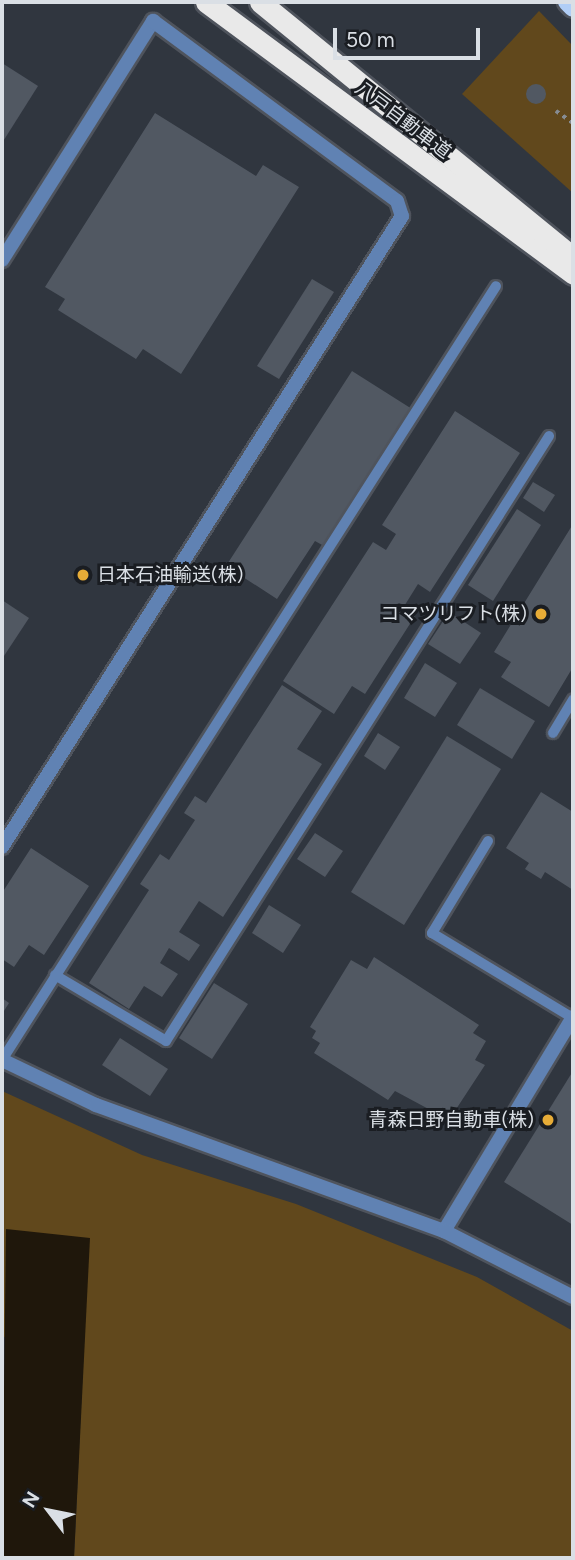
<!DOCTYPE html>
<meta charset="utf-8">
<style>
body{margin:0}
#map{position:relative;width:575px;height:1560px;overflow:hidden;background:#30363f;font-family:Figtree,"Noto Sans JP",sans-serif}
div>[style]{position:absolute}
.green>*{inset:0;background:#61481c}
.water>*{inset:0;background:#1f170b}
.building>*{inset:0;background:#515862}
.round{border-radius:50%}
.path>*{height:3.5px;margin-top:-1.75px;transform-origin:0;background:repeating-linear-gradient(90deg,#868c93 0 3.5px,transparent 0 8.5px)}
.roads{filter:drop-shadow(2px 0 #4f545d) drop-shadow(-2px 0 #4f545d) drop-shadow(0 2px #4f545d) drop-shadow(0 -2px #4f545d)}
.service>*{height:10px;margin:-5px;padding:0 5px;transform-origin:5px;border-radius:5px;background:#6082b3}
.minor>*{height:14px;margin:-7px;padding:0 7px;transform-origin:7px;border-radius:7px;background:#6082b3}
.tertiary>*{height:14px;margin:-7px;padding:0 7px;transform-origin:7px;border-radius:7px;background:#6082b3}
.primary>*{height:18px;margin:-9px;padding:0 9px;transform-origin:9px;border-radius:9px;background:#b1cef6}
.motorway>*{height:21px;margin:-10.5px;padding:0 10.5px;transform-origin:10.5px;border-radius:10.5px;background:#e9e9e9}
.dots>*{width:19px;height:19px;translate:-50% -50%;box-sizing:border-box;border:4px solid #1a1d22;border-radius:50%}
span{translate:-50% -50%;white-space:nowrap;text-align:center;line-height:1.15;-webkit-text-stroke:6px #1a1d22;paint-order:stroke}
.street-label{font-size:19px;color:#dadfe5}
.poi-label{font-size:19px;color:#dadfe5}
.left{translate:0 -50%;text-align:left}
.right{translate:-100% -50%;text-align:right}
.frame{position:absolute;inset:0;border:4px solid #dadfe5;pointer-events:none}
.north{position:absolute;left:14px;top:1476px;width:70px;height:70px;-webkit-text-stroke:5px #1a1d22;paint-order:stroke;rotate:302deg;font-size:19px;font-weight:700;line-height:28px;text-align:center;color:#dadfe5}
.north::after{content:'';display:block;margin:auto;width:24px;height:32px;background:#dadfe5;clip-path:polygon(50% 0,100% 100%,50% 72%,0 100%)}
.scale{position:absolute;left:333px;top:28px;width:147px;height:32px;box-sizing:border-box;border:4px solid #dadfe5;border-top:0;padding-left:9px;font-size:21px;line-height:24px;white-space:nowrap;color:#dadfe5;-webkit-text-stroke:5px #1a1d22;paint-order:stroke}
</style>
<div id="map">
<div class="green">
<i style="clip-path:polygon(539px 11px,573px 46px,573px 193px,462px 94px)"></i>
<i style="clip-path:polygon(2px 1091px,142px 1155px,296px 1204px,477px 1277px,573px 1331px,573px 1558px,74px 1558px,89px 1238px,2px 1340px)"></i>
</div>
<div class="water">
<i style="clip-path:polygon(6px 1229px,90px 1238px,74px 1558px,2px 1558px)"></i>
</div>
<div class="building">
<i style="clip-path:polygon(2px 63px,38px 86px,2px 143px)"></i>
<i class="round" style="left:526px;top:84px;width:20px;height:20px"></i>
<i style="clip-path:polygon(155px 113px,256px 176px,263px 165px,299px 187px,181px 374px,143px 349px,136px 359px,58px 310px,65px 299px,45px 287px)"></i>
<i style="clip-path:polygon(312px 279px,334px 292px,279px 379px,257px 366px)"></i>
<i style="clip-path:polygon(352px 371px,412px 409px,324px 546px,315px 541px,277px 599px,226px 566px)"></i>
<i style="clip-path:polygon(455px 411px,520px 453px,430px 592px,418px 584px,403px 608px,415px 616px,365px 694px,352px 686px,334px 714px,283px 681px,373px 542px,386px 550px,396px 534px,382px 525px)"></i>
<i style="clip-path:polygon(533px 482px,555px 495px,544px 512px,523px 498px)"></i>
<i style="clip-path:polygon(517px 509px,541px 525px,493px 601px,468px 585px)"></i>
<i style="clip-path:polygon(573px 524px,573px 667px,549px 707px,501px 677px,511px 662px,494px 652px)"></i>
<i style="clip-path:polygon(2px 600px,29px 618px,2px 659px)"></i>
<i style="clip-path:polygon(449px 612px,481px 633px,460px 664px,428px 644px)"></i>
<i style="clip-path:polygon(425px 663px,457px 683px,435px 717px,404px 698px)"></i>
<i style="clip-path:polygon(282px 685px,322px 711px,297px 749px,322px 764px,223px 917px,199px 901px,179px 932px,200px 945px,189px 961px,169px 948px,160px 963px,178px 974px,162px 997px,144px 986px,129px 1009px,89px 983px,149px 890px,140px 884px,160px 854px,169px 860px,195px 820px,184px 813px,195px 796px,206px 803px)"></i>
<i style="clip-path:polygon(480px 688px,535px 721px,512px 759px,457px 725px)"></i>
<i style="clip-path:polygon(378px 733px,400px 747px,385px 770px,364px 756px)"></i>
<i style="clip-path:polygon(447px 736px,501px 769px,404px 925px,351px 892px)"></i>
<i style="clip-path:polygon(541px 792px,573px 812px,573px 890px,545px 872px,541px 879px,525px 869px,529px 863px,506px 848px)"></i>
<i style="clip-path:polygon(315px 833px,343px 851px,325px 877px,297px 859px)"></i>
<i style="clip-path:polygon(31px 848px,89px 886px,44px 955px,29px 945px,14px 967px,2px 959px,2px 893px)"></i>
<i style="clip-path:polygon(269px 905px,301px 925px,283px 953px,252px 933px)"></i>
<i style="clip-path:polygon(374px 957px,479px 1025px,473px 1033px,486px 1041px,475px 1060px,485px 1065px,449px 1120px,395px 1091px,388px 1100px,314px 1053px,320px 1043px,312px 1038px,316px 1031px,310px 1027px,351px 960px,367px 969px)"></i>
<i style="clip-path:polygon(214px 983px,248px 1004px,212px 1059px,179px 1038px)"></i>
<i style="clip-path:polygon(2px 998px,9px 1003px,2px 1014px)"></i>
<i style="clip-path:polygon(120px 1038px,168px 1069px,150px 1096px,102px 1065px)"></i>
<i style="clip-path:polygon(573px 1071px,573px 1225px,504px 1182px)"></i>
</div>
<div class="path">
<i style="left:556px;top:111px;width:21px;rotate:35deg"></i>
</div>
<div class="roads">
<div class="service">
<i style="left:553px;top:733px;width:39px;rotate:-59deg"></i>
<i style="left:488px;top:841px;width:108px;rotate:121.3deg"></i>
<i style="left:432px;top:933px;width:165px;rotate:31.1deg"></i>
<i style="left:55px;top:975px;width:129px;rotate:30.7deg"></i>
<i style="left:166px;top:1041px;width:716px;rotate:-57.66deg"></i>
<i style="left:2px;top:1060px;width:918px;rotate:-57.45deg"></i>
</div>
<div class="minor">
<i style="left:2px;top:260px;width:283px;rotate:-57.7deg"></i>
<i style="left:153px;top:21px;width:303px;rotate:36.4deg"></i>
<i style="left:397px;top:201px;width:16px;rotate:72deg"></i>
<i style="left:402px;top:216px;width:747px;rotate:122.37deg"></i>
<i style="left:444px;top:1231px;width:250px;rotate:-58.9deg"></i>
</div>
<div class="tertiary">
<i style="left:2px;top:1060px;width:104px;rotate:25.6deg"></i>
<i style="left:96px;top:1105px;width:370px;rotate:19.9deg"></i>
<i style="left:444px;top:1231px;width:145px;rotate:27.1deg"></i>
</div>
<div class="primary">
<i style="left:567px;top:2px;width:8px;rotate:45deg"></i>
</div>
<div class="motorway">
<i style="left:206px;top:2px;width:457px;rotate:36.5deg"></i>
<i style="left:260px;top:2px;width:404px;rotate:39.2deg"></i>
</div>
</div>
<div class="dots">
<i style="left:83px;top:575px;background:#e7ac37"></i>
<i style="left:541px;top:614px;background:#e7ac37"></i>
<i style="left:548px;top:1120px;background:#e7ac37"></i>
</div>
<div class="street-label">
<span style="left:403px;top:120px;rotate:37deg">八戸自動車道</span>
</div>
<div class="poi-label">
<span class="left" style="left:97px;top:575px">日本石油輸送(株)</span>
<span class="right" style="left:527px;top:614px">コマツリフト(株)</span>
<span class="right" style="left:534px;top:1120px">青森日野自動車(株)</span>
</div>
<div class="frame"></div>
<div class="north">N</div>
<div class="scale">50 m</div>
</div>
